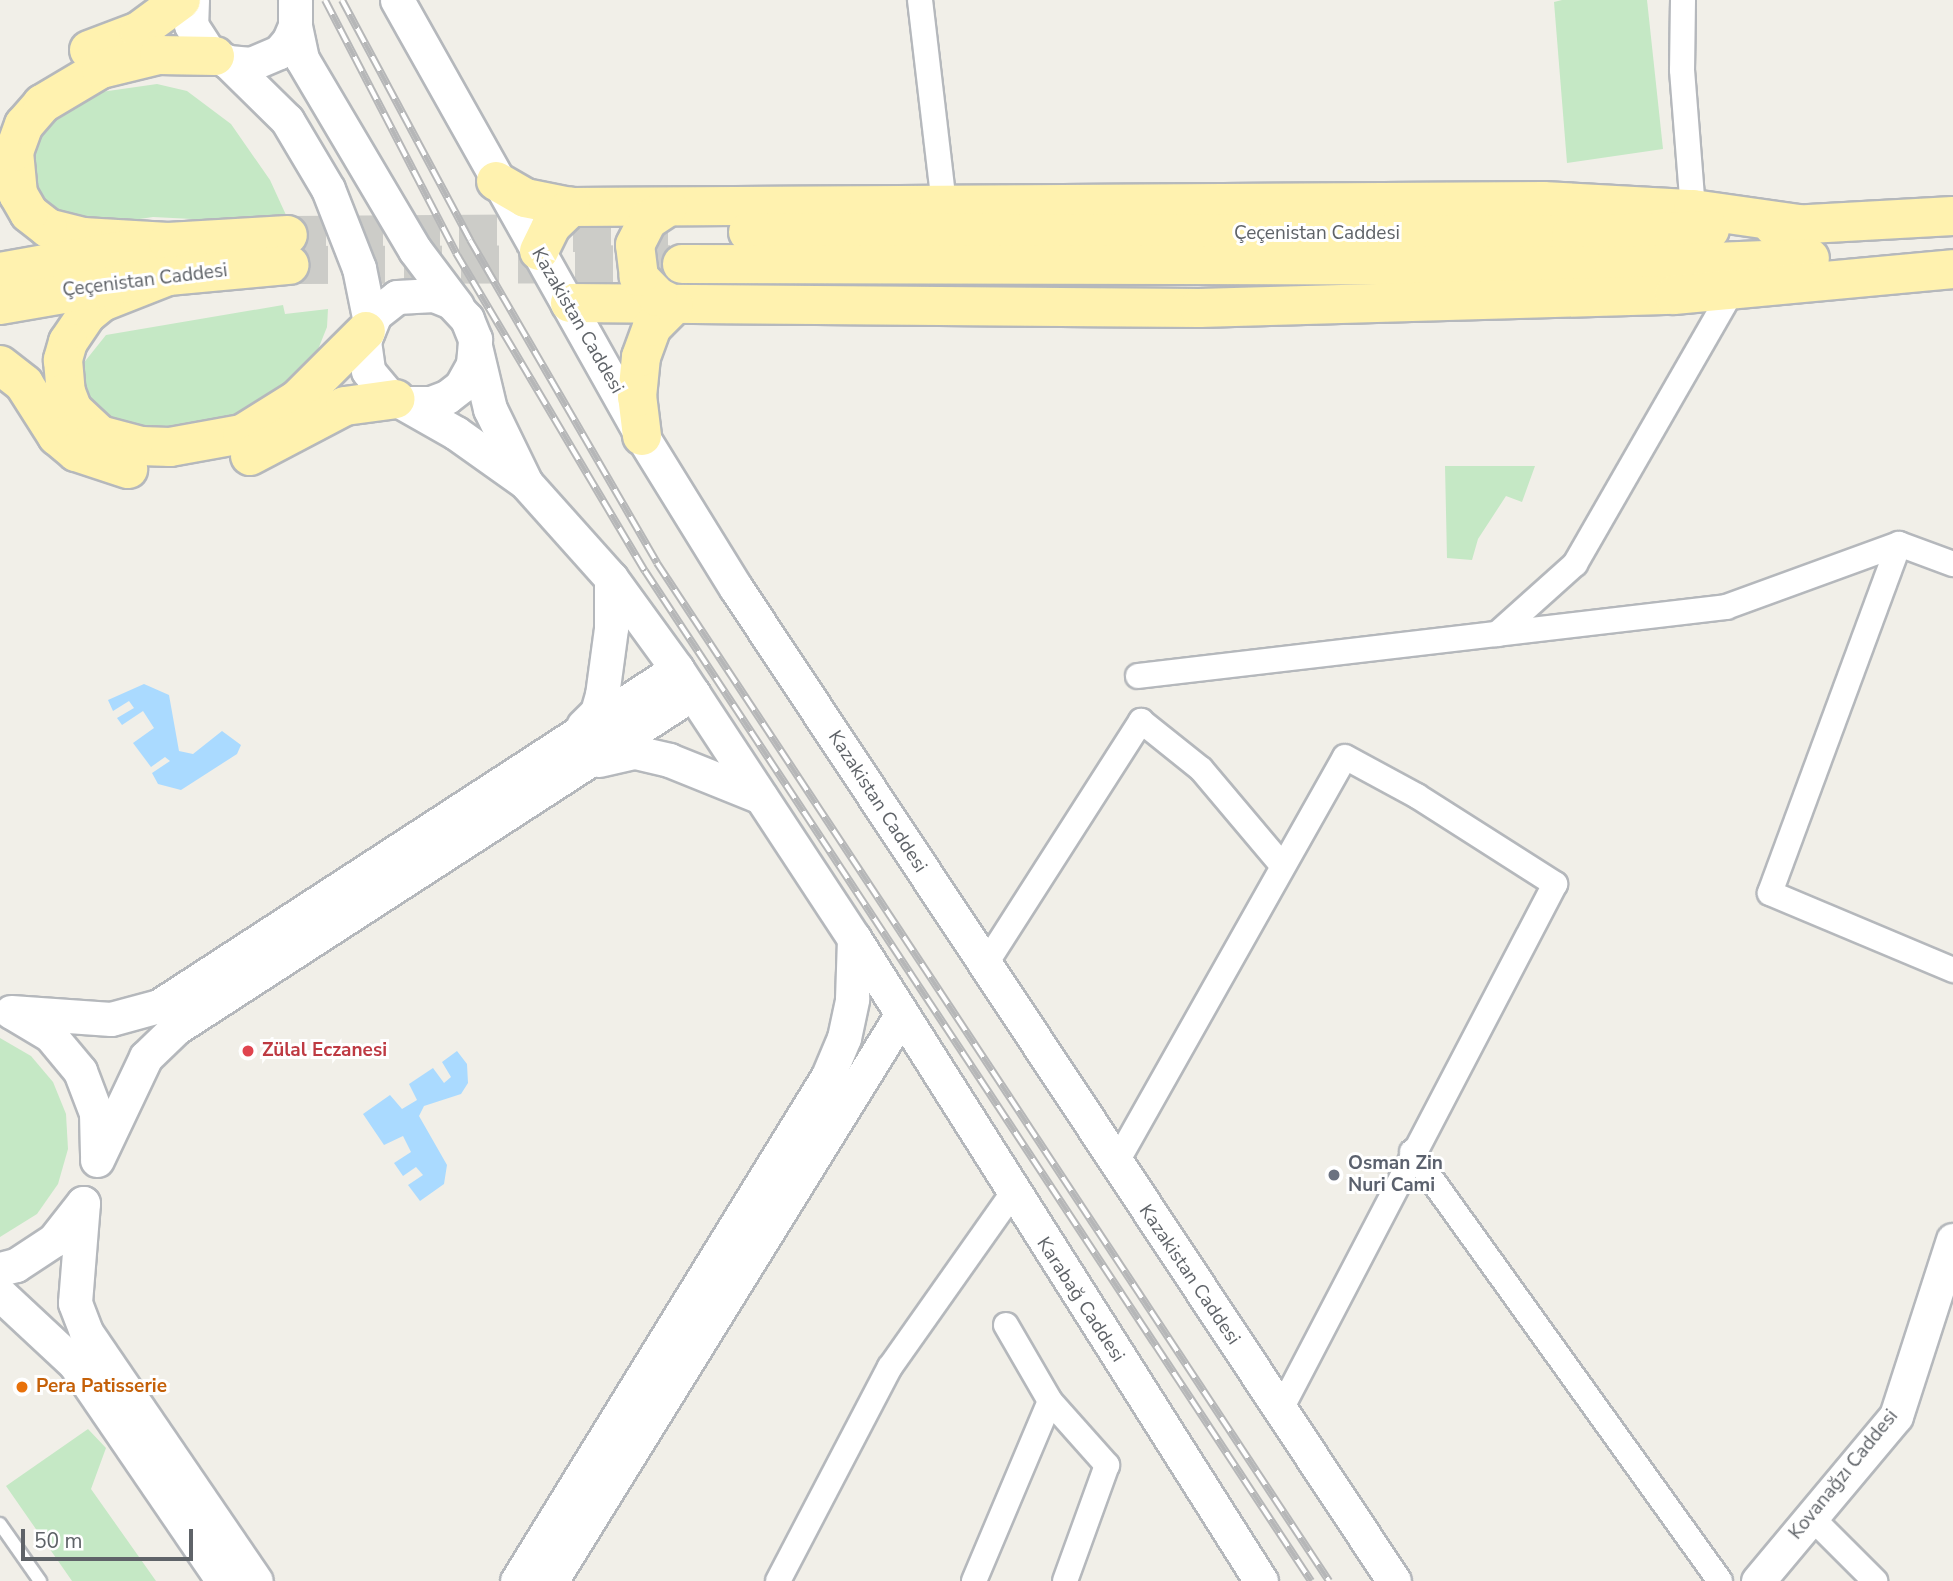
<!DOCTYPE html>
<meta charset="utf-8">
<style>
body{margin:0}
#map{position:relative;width:1953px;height:1581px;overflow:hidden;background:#f1efe8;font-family:"Nunito Sans",sans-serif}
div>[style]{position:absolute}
.green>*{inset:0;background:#c5e8c5}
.water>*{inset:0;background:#aadaff}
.primary-tunnel>*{height:38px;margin-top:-19px;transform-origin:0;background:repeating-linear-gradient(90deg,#ccccc8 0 38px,transparent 0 57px)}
.roads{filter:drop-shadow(2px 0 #b5b8bc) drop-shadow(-2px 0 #b5b8bc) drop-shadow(0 2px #b5b8bc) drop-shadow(0 -2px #b5b8bc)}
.lane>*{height:12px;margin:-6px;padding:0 6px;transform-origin:6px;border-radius:6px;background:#fff}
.street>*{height:24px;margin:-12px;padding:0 12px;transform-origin:12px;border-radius:12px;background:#fff}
.secondary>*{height:33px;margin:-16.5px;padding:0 16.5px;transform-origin:16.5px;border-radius:16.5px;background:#fff}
.primary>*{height:38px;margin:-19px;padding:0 19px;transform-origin:19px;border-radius:19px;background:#fff2af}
.rail>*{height:8px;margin-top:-4px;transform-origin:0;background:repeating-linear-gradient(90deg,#fff 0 16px,#b6b7b8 0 32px);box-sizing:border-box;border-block:2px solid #b6b7b8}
.dots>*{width:19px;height:19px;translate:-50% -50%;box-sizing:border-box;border:4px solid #fff;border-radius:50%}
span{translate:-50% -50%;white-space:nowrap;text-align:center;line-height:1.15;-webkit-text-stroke:6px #fff;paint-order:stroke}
.street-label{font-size:19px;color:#5f6368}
.health-label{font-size:19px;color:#be3a42;font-weight:700}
.left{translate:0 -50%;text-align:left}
.worship-label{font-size:19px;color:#5b616d;font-weight:700}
.food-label{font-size:19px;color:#c56008;font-weight:700}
.scale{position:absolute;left:21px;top:1529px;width:172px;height:32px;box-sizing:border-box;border:4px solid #5f6368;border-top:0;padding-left:9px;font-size:21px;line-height:24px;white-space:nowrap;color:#5f6368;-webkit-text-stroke:5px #fff;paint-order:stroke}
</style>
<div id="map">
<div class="green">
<i style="clip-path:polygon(1562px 0,1647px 0,1663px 149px,1567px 163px,1554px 2px)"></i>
<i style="clip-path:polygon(157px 84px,187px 91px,231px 124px,270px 180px,286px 215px,272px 216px,269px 223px,153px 217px,72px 229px,49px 224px,11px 152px,27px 130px,94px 93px)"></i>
<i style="clip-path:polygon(283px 305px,285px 314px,328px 309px,327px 327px,317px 352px,294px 383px,254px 412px,218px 424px,112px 433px,83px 409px,78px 370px,106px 335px)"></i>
<i style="clip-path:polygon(1445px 466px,1535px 466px,1522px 502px,1506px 496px,1478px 539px,1472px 560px,1447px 558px)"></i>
<i style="clip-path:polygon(0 1038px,31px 1056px,53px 1082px,66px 1114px,68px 1149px,58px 1184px,37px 1214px,0 1237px)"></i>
<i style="clip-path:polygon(88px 1429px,106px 1448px,91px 1489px,156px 1581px,72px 1581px,6px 1486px)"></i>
</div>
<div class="water">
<i style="clip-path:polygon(144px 684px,169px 695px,179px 751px,193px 754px,222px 731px,241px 745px,237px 754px,181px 790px,158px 784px,152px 773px,170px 761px,165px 757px,151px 767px,133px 743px,154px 728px,143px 711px,122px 725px,117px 718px,134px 708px,129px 701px,113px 711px,108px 700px)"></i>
<i style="clip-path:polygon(457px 1051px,467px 1064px,468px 1083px,461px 1094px,424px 1106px,419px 1116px,447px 1165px,444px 1184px,420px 1201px,408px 1185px,423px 1175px,416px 1167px,403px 1176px,394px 1163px,411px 1152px,403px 1136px,384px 1145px,363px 1114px,390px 1095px,402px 1109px,417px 1100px,409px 1084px,433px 1068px,444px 1083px,451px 1077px,442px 1062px)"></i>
</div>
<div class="primary-tunnel">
<i style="left:288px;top:235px;width:393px;rotate:-0.4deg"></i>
<i style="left:290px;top:265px;width:392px;rotate:-0.1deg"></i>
</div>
<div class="roads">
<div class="lane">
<i style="left:0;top:1524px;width:70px;rotate:54.9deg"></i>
</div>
<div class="street">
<i style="left:920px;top:0;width:204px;rotate:83.3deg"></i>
<i style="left:1683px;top:0;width:70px;rotate:90.8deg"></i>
<i style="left:1682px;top:70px;width:139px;rotate:85.5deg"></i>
<i style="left:1899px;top:544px;width:372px;rotate:110.3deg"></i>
<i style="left:1770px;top:893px;width:199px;rotate:22.8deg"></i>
<i style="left:1497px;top:634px;width:231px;rotate:-6.7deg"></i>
<i style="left:1726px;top:607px;width:184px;rotate:-20deg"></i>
<i style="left:1899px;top:544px;width:58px;rotate:20.3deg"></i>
<i style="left:1138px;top:676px;width:361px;rotate:-6.7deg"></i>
<i style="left:1497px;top:634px;width:105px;rotate:-41.9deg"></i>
<i style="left:1575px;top:564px;width:317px;rotate:-60.1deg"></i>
<i style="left:985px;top:965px;width:290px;rotate:-57.4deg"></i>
<i style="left:1141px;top:721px;width:77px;rotate:38.7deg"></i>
<i style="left:1201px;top:769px;width:124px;rotate:49.9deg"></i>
<i style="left:1412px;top:1152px;width:528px;rotate:54.32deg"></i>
<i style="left:1115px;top:1165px;width:468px;rotate:-60.6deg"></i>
<i style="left:1345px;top:757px;width:82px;rotate:28.4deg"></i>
<i style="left:1417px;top:796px;width:164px;rotate:32.5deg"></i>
<i style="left:1555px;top:884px;width:594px;rotate:117.56deg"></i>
<i style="left:1006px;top:1325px;width:88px;rotate:59.9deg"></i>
<i style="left:1050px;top:1401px;width:86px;rotate:48.3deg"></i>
<i style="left:1107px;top:1465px;width:123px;rotate:109.9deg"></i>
<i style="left:1811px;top:1517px;width:91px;rotate:45deg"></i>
<i style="left:778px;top:1581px;width:242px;rotate:-62.4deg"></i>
<i style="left:890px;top:1367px;width:212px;rotate:-54.8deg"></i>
<i style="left:974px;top:1581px;width:195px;rotate:-67.1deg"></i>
</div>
<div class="secondary">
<i style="left:192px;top:0;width:25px;rotate:92deg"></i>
<i style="left:191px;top:25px;width:31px;rotate:57deg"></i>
<i style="left:208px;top:51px;width:23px;rotate:29deg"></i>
<i style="left:228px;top:62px;width:23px;rotate:5deg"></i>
<i style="left:251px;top:64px;width:30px;rotate:-23deg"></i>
<i style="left:279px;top:52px;width:16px;rotate:-50deg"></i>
<i style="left:289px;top:40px;width:15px;rotate:-67deg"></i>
<i style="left:295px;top:26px;width:26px;rotate:-90deg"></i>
<i style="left:397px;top:0;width:500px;rotate:60.67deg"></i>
<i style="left:642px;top:436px;width:179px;rotate:58.3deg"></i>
<i style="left:736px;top:588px;width:1191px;rotate:56.47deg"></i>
<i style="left:295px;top:26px;width:34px;rotate:78deg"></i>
<i style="left:302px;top:59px;width:222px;rotate:59.4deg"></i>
<i style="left:415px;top:250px;width:70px;rotate:53.1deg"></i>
<i style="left:228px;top:62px;width:83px;rotate:44.5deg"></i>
<i style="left:287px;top:120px;width:80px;rotate:59.3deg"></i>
<i style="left:328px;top:189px;width:85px;rotate:68.6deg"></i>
<i style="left:359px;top:268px;width:55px;rotate:78.5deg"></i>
<i style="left:406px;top:403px;width:25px"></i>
<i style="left:431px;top:403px;width:17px;rotate:-21deg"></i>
<i style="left:447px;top:397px;width:18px;rotate:-38deg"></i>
<i style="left:461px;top:386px;width:25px;rotate:-61deg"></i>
<i style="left:473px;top:364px;width:25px;rotate:-85deg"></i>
<i style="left:475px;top:339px;width:22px;rotate:-112deg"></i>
<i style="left:467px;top:319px;width:23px;rotate:-133deg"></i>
<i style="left:451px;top:302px;width:18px;rotate:-158deg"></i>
<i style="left:434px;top:295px;width:37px;rotate:177deg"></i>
<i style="left:397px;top:297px;width:28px;rotate:142deg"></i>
<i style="left:375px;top:314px;width:29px;rotate:112deg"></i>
<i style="left:364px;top:341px;width:30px;rotate:82deg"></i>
<i style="left:368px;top:371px;width:30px;rotate:50deg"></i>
<i style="left:387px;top:394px;width:79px;rotate:29.5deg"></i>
<i style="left:456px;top:433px;width:86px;rotate:35.5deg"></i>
<i style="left:526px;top:483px;width:82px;rotate:-115.9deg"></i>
<i style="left:490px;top:409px;width:65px;rotate:-103.4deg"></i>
<i style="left:526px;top:483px;width:127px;rotate:48.2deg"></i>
<i style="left:611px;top:578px;width:112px;rotate:54deg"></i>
<i style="left:677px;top:669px;width:322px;rotate:56.7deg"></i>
<i style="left:854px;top:938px;width:761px;rotate:57.67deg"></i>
<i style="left:583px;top:726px;width:20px;rotate:-45deg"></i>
<i style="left:597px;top:712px;width:18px;rotate:-74deg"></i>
<i style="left:602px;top:695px;width:68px;rotate:-82.3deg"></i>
<i style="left:611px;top:628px;width:50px;rotate:-90deg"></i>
<i style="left:599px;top:760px;width:37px;rotate:-13deg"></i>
<i style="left:635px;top:752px;width:35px;rotate:13deg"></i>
<i style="left:669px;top:760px;width:99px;rotate:21.9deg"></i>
<i style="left:11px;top:1012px;width:100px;rotate:4deg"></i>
<i style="left:111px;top:1019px;width:50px;rotate:-15.2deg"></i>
<i style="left:159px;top:1006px;width:618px;rotate:-33.05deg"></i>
<i style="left:15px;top:1014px;width:41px;rotate:31deg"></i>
<i style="left:50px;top:1035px;width:47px;rotate:50.2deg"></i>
<i style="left:80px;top:1071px;width:45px;rotate:69.1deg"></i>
<i style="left:96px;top:1113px;width:42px;rotate:88.6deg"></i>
<i style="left:97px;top:1160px;width:114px;rotate:-64.6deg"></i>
<i style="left:146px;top:1057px;width:42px;rotate:-44deg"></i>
<i style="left:176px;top:1028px;width:616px;rotate:-32.94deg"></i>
<i style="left:83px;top:1203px;width:100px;rotate:94.6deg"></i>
<i style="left:75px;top:1303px;width:31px;rotate:69deg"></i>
<i style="left:86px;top:1332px;width:301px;rotate:55.7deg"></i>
<i style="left:0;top:1269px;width:16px;rotate:-14deg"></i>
<i style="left:16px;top:1265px;width:45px;rotate:-33.3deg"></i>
<i style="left:54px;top:1240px;width:47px;rotate:-51.9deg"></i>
<i style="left:0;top:1294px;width:103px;rotate:43deg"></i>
<i style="left:75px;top:1364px;width:263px;rotate:55.7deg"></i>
<i style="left:517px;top:1581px;width:593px;rotate:-58.37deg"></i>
<i style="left:828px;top:1076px;width:41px;rotate:-67.2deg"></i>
<i style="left:844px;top:1038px;width:40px;rotate:-78deg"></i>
<i style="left:852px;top:999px;width:61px;rotate:-88.1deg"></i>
<i style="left:551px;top:1581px;width:663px;rotate:-58.25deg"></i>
<i style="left:1758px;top:1581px;width:215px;rotate:-50.1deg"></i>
<i style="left:1896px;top:1416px;width:185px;rotate:-72.1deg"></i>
</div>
<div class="primary">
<i style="left:89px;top:50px;width:53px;rotate:-20.8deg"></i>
<i style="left:139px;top:31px;width:52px;rotate:-36.4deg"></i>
<i style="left:496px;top:181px;width:34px;rotate:30deg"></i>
<i style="left:525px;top:198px;width:47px;rotate:11.1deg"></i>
<i style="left:571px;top:207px;width:972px;rotate:-0.35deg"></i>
<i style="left:1543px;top:201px;width:150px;rotate:3.1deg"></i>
<i style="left:1693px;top:209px;width:107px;rotate:8.1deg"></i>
<i style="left:1773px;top:226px;width:180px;rotate:-3.2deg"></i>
<i style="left:748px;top:232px;width:823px;rotate:0.21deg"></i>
<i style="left:1571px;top:235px;width:139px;rotate:-2.1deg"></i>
<i style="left:168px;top:242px;width:85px;rotate:-176.6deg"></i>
<i style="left:83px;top:237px;width:36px;rotate:-166deg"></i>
<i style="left:48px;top:228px;width:24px;rotate:-142deg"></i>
<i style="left:29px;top:213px;width:22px;rotate:-120deg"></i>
<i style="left:18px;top:194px;width:42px;rotate:-95.4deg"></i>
<i style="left:14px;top:152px;width:29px;rotate:-70deg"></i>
<i style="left:24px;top:125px;width:28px;rotate:-49deg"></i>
<i style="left:42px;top:104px;width:69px;rotate:-30.7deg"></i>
<i style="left:101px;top:69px;width:60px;rotate:-13.6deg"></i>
<i style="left:159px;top:55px;width:56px;rotate:1deg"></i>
<i style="left:539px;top:251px;width:28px;rotate:-64deg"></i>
<i style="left:551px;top:226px;width:28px;rotate:-44deg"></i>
<i style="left:682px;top:264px;width:932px;rotate:0.12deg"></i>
<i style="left:1614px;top:266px;width:196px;rotate:-2.3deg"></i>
<i style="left:0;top:272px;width:171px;rotate:-10.1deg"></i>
<i style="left:168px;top:242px;width:120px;rotate:-3.3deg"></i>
<i style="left:168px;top:276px;width:71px;rotate:158.5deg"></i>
<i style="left:102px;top:302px;width:19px;rotate:141deg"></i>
<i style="left:87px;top:314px;width:34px;rotate:124deg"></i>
<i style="left:68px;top:342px;width:19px;rotate:106deg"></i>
<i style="left:63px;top:360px;width:32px;rotate:85deg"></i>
<i style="left:66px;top:392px;width:19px;rotate:69deg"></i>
<i style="left:73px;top:410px;width:37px;rotate:43deg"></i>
<i style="left:100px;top:435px;width:42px;rotate:15deg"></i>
<i style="left:141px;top:446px;width:29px;rotate:2deg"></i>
<i style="left:170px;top:447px;width:73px;rotate:-10.2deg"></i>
<i style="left:242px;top:434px;width:66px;rotate:-32deg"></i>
<i style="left:298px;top:399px;width:96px;rotate:-45deg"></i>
<i style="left:570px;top:303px;width:629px;rotate:0.46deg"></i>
<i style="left:1199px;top:308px;width:475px;rotate:-1.6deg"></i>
<i style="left:1674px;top:295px;width:280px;rotate:-5.3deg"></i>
<i style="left:0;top:305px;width:170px;rotate:-9.8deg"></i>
<i style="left:168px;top:276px;width:122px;rotate:-5.2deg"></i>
<i style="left:0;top:365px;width:31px;rotate:38deg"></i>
<i style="left:24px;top:384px;width:62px;rotate:57.6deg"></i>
<i style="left:57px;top:436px;width:25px;rotate:40deg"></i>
<i style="left:76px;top:452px;width:55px;rotate:18.1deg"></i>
<i style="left:642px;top:436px;width:39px;rotate:-97deg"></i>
<i style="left:637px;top:397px;width:40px;rotate:-84.3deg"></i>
<i style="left:641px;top:357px;width:32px;rotate:-70deg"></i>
<i style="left:652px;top:327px;width:31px;rotate:-45deg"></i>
<i style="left:674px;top:305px;width:18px;rotate:-153deg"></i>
<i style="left:658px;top:297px;width:28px;rotate:-134deg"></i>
<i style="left:639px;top:277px;width:32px;rotate:-97deg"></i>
<i style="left:635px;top:245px;width:28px;rotate:-63deg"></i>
<i style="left:648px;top:220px;width:24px;rotate:-33deg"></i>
<i style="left:250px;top:456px;width:107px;rotate:-27.8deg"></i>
<i style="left:345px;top:406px;width:51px;rotate:-7.8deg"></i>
</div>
</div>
<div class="rail">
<i style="left:325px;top:0;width:285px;rotate:62.6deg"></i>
<i style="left:456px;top:253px;width:370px;rotate:59.3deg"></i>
<i style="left:645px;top:571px;width:1210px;rotate:56.6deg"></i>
<i style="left:342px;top:0;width:272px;rotate:61.9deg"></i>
<i style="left:470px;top:240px;width:373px;rotate:59.9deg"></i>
<i style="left:657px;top:563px;width:1220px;rotate:56.57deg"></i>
</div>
<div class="dots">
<i style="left:248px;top:1051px;background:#e0444e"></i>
<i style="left:1334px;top:1175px;background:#6b7280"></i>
<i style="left:22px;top:1387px;background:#e8710a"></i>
</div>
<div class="street-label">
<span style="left:1317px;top:234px">Çeçenistan Caddesi</span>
<span style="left:145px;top:281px;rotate:-7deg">Çeçenistan Caddesi</span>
<span style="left:577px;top:321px;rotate:60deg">Kazakistan Caddesi</span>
<span style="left:877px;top:802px;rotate:57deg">Kazakistan Caddesi</span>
<span style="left:1189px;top:1275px;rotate:56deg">Kazakistan Caddesi</span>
<span style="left:1080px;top:1300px;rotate:57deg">Karabağ Caddesi</span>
<span style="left:1844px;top:1475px;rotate:-51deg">Kovanağzı Caddesi</span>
</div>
<div class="health-label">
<span class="left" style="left:262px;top:1051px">Zülal Eczanesi</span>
</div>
<div class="worship-label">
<span class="left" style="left:1348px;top:1175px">Osman Zin<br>Nuri Cami</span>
</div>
<div class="food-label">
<span class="left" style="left:36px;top:1387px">Pera Patisserie</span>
</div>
<div class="scale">50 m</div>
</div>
